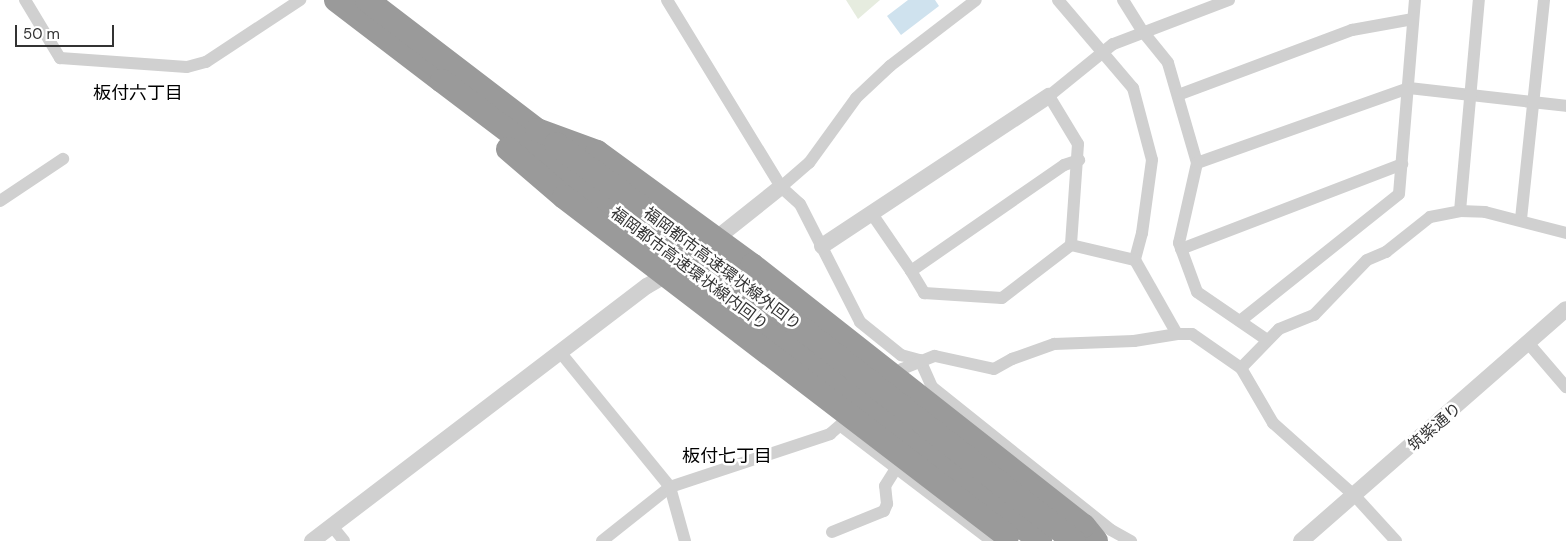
<!DOCTYPE html>
<meta charset="utf-8">
<style>
body{margin:0}
#map{position:relative;width:1566px;height:541px;overflow:hidden;background:#fff;font-family:"DM Sans","Noto Sans JP",sans-serif}
div>[style]{position:absolute}
.green>*{inset:0;background:#e6ecdf}
.water>*{inset:0;background:#cfe2ee}
.minor>*{height:12px;margin:-6px;padding:0 6px;transform-origin:6px;border-radius:6px;background:#d0d0d0}
.tertiary>*{height:16px;margin:-8px;padding:0 8px;transform-origin:8px;border-radius:8px;background:#d0d0d0}
.motorway>*{height:24px;margin:-12px;padding:0 12px;transform-origin:12px;border-radius:12px;background:#9a9a9a}
.motorway-bridge>*{height:24px;margin:-12px;padding:0 12px;transform-origin:12px;border-radius:12px;background:#9a9a9a}
span{translate:-50% -50%;white-space:nowrap;text-align:center;line-height:1.15;-webkit-text-stroke:5px #fff;paint-order:stroke}
.street-label{font-size:16px;color:#333}
.neighbourhood-label{font-size:18px;color:#000}
.scale{position:absolute;left:15px;top:25px;width:99px;height:22px;box-sizing:border-box;border:2px solid #333;border-top:0;padding-left:6px;font-size:15px;line-height:18px;white-space:nowrap;color:#333;-webkit-text-stroke:4px #fff;paint-order:stroke}
</style>
<div id="map">
<div class="green">
<i style="clip-path:polygon(846px 0,880px 0,858px 19px)"></i>
</div>
<div class="water">
<i style="clip-path:polygon(908px 0,935px 0,939px 6px,901px 35px,887px 16px)"></i>
</div>
<div class="minor">
<i style="left:25px;top:0;width:68px;rotate:58.9deg"></i>
<i style="left:60px;top:58px;width:127px;rotate:4.1deg"></i>
<i style="left:187px;top:67px;width:20px;rotate:-15deg"></i>
<i style="left:206px;top:62px;width:113px;rotate:-33.4deg"></i>
<i style="left:667px;top:0;width:219px;rotate:58.6deg"></i>
<i style="left:781px;top:187px;width:25px;rotate:42deg"></i>
<i style="left:800px;top:204px;width:132px;rotate:63deg"></i>
<i style="left:860px;top:322px;width:53px;rotate:38.8deg"></i>
<i style="left:901px;top:355px;width:20px;rotate:15deg"></i>
<i style="left:1058px;top:0;width:116px;rotate:49.6deg"></i>
<i style="left:1133px;top:88px;width:74px;rotate:75.2deg"></i>
<i style="left:1152px;top:160px;width:74px;rotate:97.8deg"></i>
<i style="left:1142px;top:233px;width:28px;rotate:105deg"></i>
<i style="left:1123px;top:0;width:39px;rotate:58deg"></i>
<i style="left:1144px;top:33px;width:38px;rotate:51deg"></i>
<i style="left:1168px;top:63px;width:104px;rotate:73.8deg"></i>
<i style="left:1197px;top:163px;width:82px;rotate:102.7deg"></i>
<i style="left:1179px;top:243px;width:52px;rotate:69.8deg"></i>
<i style="left:1197px;top:292px;width:85px;rotate:34.4deg"></i>
<i style="left:1229px;top:0;width:124px;rotate:159.2deg"></i>
<i style="left:1113px;top:44px;width:82px;rotate:140.9deg"></i>
<i style="left:1049px;top:96px;width:56px;rotate:58.9deg"></i>
<i style="left:1078px;top:144px;width:101px;rotate:94deg"></i>
<i style="left:1071px;top:245px;width:66px;rotate:13.2deg"></i>
<i style="left:1135px;top:260px;width:85px;rotate:60.4deg"></i>
<i style="left:1177px;top:334px;width:15px"></i>
<i style="left:1192px;top:334px;width:60px;rotate:34.8deg"></i>
<i style="left:1241px;top:368px;width:64px;rotate:59.8deg"></i>
<i style="left:1273px;top:423px;width:110px;rotate:41.7deg"></i>
<i style="left:1355px;top:496px;width:61px;rotate:47.7deg"></i>
<i style="left:1178px;top:95px;width:186px;rotate:-20.5deg"></i>
<i style="left:1352px;top:30px;width:62px;rotate:-10.2deg"></i>
<i style="left:1197px;top:163px;width:225px;rotate:-19.5deg"></i>
<i style="left:1409px;top:88px;width:158px;rotate:6.5deg"></i>
<i style="left:781px;top:187px;width:37px;rotate:-41deg"></i>
<i style="left:809px;top:163px;width:80px;rotate:-54.1deg"></i>
<i style="left:856px;top:98px;width:47px;rotate:-43.3deg"></i>
<i style="left:890px;top:66px;width:108px;rotate:-37.5deg"></i>
<i style="left:0;top:201px;width:76px;rotate:-33.7deg"></i>
<i style="left:1460px;top:211px;width:212px;rotate:-84.9deg"></i>
<i style="left:872px;top:214px;width:69px;rotate:55.6deg"></i>
<i style="left:911px;top:271px;width:186px;rotate:-34.7deg"></i>
<i style="left:1064px;top:165px;width:16px;rotate:-18deg"></i>
<i style="left:1521px;top:219px;width:220px;rotate:-84deg"></i>
<i style="left:1181px;top:249px;width:237px;rotate:-21deg"></i>
<i style="left:911px;top:271px;width:26px;rotate:59deg"></i>
<i style="left:924px;top:293px;width:78px;rotate:3.7deg"></i>
<i style="left:1002px;top:298px;width:87px;rotate:-37.5deg"></i>
<i style="left:1240px;top:321px;width:203px;rotate:-38.6deg"></i>
<i style="left:1399px;top:194px;width:195px;rotate:-85.3deg"></i>
<i style="left:1529px;top:344px;width:57px;rotate:49.3deg"></i>
<i style="left:560px;top:352px;width:174px;rotate:50.8deg"></i>
<i style="left:670px;top:487px;width:56px;rotate:74.5deg"></i>
<i style="left:920px;top:360px;width:30px;rotate:66deg"></i>
<i style="left:932px;top:387px;width:229px;rotate:38.6deg"></i>
<i style="left:1111px;top:530px;width:23px;rotate:29deg"></i>
<i style="left:1241px;top:368px;width:54px;rotate:-45.7deg"></i>
<i style="left:1279px;top:329px;width:38px;rotate:-22deg"></i>
<i style="left:1314px;top:315px;width:76px;rotate:-46.1deg"></i>
<i style="left:1367px;top:260px;width:21px;rotate:-23deg"></i>
<i style="left:1386px;top:252px;width:56px;rotate:-38.5deg"></i>
<i style="left:1430px;top:217px;width:31px;rotate:-11deg"></i>
<i style="left:1460px;top:211px;width:25px;rotate:2deg"></i>
<i style="left:1485px;top:212px;width:84px;rotate:14.5deg"></i>
<i style="left:891px;top:379px;width:15px;rotate:-42deg"></i>
<i style="left:902px;top:369px;width:35px;rotate:-22deg"></i>
<i style="left:935px;top:356px;width:60px;rotate:12.4deg"></i>
<i style="left:994px;top:369px;width:21px;rotate:-29deg"></i>
<i style="left:1012px;top:359px;width:45px;rotate:-19.7deg"></i>
<i style="left:1054px;top:344px;width:80px;rotate:-2.1deg"></i>
<i style="left:1134px;top:341px;width:44px;rotate:-9.2deg"></i>
<i style="left:841px;top:426px;width:190px;rotate:37.3deg"></i>
<i style="left:332px;top:526px;width:19px;rotate:51deg"></i>
<i style="left:832px;top:532px;width:56px;rotate:-22deg"></i>
<i style="left:884px;top:511px;width:8px;rotate:-67deg"></i>
<i style="left:887px;top:504px;width:18px;rotate:-96deg"></i>
<i style="left:885px;top:486px;width:22px;rotate:-58deg"></i>
<i style="left:602px;top:541px;width:87px;rotate:-38.5deg"></i>
<i style="left:670px;top:487px;width:169px;rotate:-18.3deg"></i>
<i style="left:830px;top:434px;width:32px;rotate:-41deg"></i>
</div>
<div class="tertiary">
<i style="left:708px;top:245px;width:93px;rotate:-38.5deg"></i>
<i style="left:822px;top:246px;width:272px;rotate:-33.5deg"></i>
<i style="left:312px;top:541px;width:421px;rotate:-37.3deg"></i>
<i style="left:647px;top:286px;width:32px;rotate:-30deg"></i>
<i style="left:1301px;top:541px;width:352px;rotate:-41.2deg"></i>
</div>
<div class="motorway">
<i style="left:336px;top:0;width:133px;rotate:37.4deg"></i>
<i style="left:367px;top:0;width:214px;rotate:37.4deg"></i>
<i style="left:1084px;top:526px;width:19px;rotate:51deg"></i>
</div>
<div class="motorway-bridge">
<i style="left:442px;top:81px;width:358px;rotate:37.1deg"></i>
<i style="left:728px;top:297px;width:396px;rotate:38deg"></i>
<i style="left:537px;top:130px;width:64px;rotate:20.1deg"></i>
<i style="left:597px;top:152px;width:192px;rotate:36.1deg"></i>
<i style="left:752px;top:265px;width:422px;rotate:38.2deg"></i>
<i style="left:556px;top:144px;width:230px;rotate:36.5deg"></i>
<i style="left:741px;top:281px;width:422px;rotate:38deg"></i>
<i style="left:508px;top:149px;width:74px;rotate:40.6deg"></i>
<i style="left:564px;top:197px;width:558px;rotate:37.42deg"></i>
</div>
<div class="street-label">
<span style="left:689px;top:269px;rotate:37deg">福岡都市高速環状線内回り</span>
<span style="left:722px;top:269px;rotate:37deg">福岡都市高速環状線外回り</span>
<span style="left:1435px;top:427px;rotate:-41deg">筑紫通り</span>
</div>
<div class="neighbourhood-label">
<span style="left:138px;top:93px">板付六丁目</span>
<span style="left:727px;top:456px">板付七丁目</span>
</div>
<div class="scale">50 m</div>
</div>
